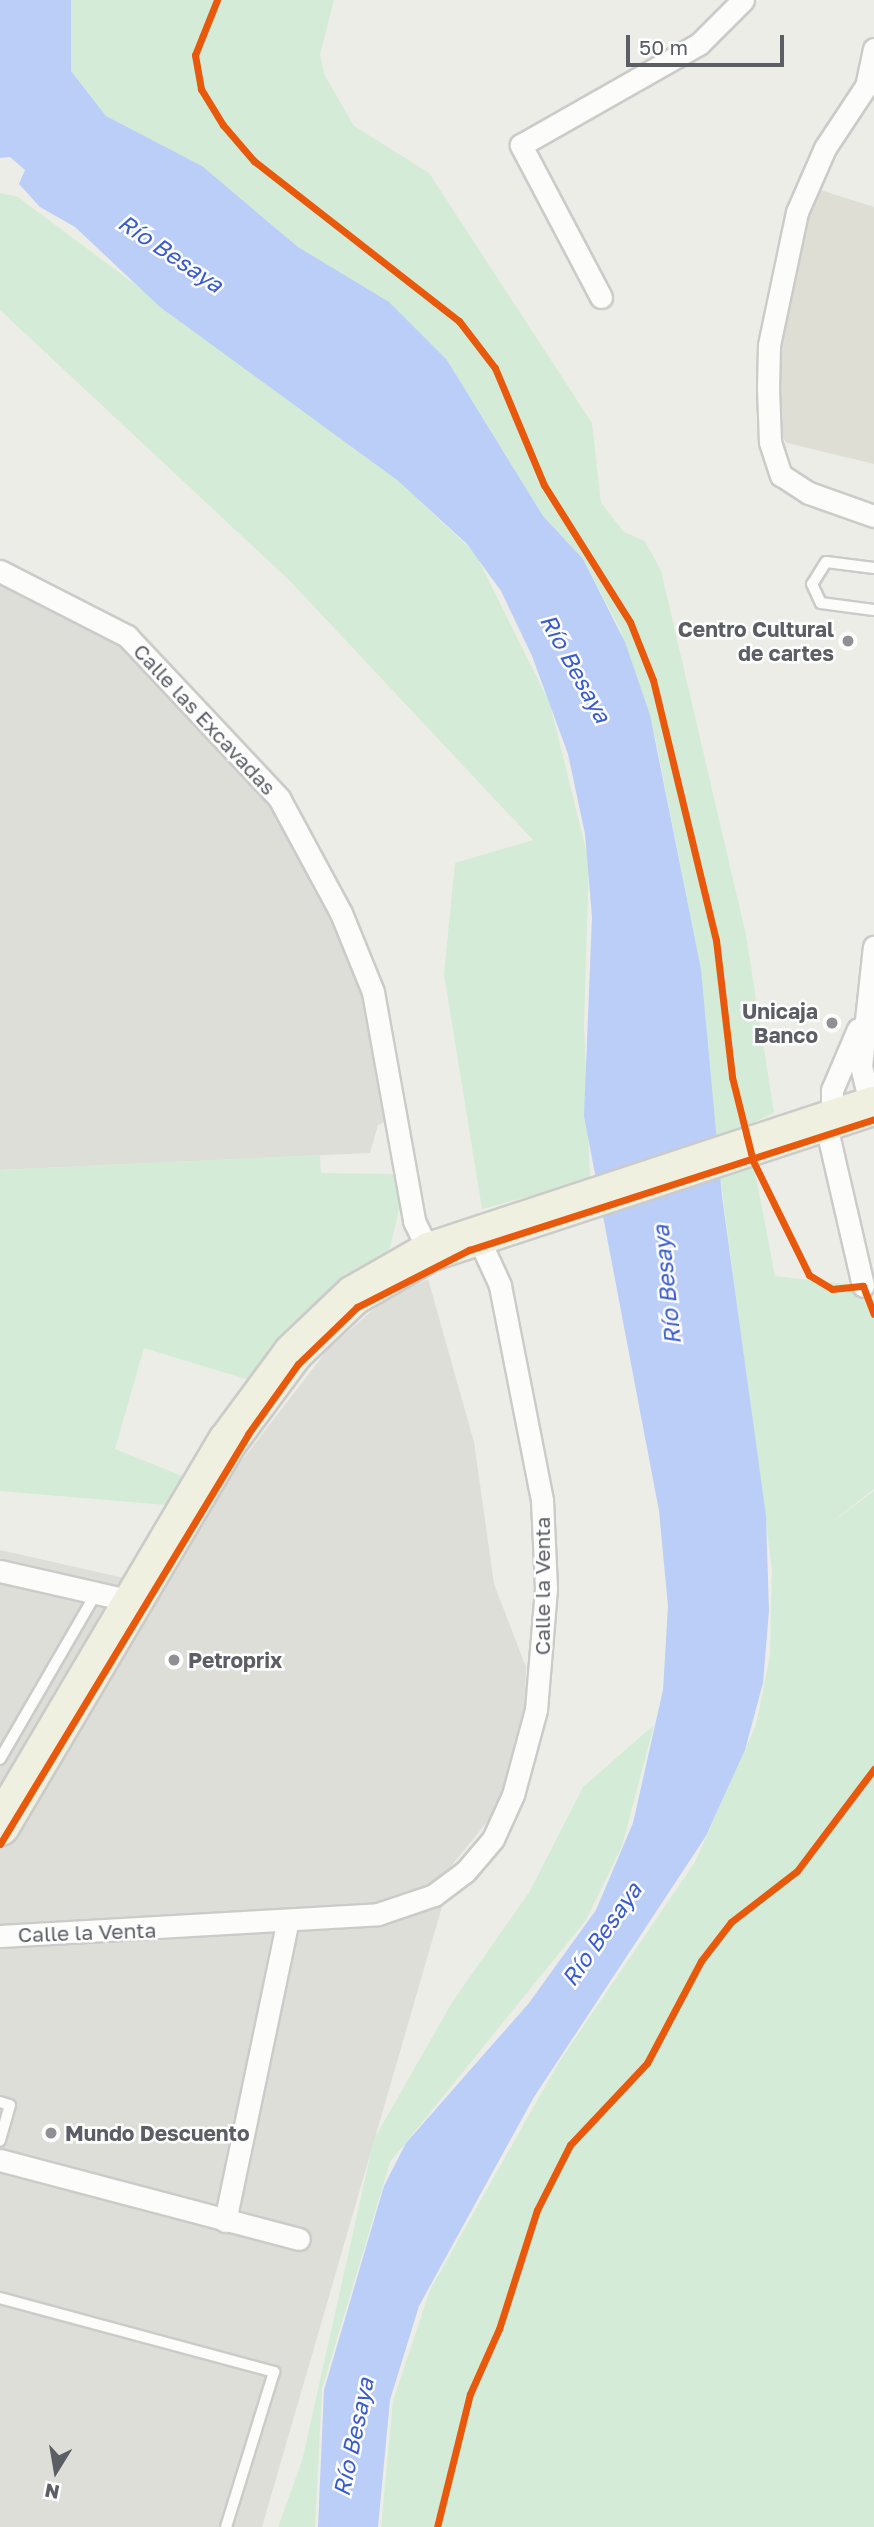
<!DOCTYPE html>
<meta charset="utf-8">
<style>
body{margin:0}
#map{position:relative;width:874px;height:2527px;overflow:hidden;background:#edede7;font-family:"Golos Text",sans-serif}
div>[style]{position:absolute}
.industrial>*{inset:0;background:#deded8}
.education>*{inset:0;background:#deded5}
.green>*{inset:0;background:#d3ebd7}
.water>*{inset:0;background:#bbcef8}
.roads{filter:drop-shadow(2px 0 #cbcbca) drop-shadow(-2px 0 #cbcbca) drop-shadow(0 2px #cbcbca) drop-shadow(0 -2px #cbcbca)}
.lane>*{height:10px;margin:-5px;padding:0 5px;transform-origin:5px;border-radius:5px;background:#fcfcfb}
.street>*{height:21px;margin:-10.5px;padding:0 10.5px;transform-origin:10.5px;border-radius:10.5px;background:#fcfcfb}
.highway>*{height:38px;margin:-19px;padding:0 19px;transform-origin:19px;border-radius:19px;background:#f0f0e1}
.cycleway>*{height:7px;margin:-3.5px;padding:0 3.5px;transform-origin:3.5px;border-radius:3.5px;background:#e8590c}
.dots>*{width:19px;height:19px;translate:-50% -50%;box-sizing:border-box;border:4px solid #fff;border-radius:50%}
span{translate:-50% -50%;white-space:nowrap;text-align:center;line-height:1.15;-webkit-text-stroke:5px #fff;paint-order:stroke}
.poi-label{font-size:21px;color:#5c5e66;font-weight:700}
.right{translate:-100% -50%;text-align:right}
.left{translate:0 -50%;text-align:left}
.street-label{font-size:21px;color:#5c5e66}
.water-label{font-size:23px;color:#3a5bd0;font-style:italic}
.north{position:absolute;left:21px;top:2436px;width:70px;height:70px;-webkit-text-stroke:5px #fff;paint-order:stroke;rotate:191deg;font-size:19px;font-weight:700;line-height:28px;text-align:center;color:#5c5e66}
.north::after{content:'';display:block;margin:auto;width:24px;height:32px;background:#5c5e66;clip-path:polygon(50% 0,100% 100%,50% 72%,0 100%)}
.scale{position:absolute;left:626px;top:35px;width:158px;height:32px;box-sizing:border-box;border:4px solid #5c5e66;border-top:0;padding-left:9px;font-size:21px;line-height:24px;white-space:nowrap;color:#5c5e66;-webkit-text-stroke:5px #fff;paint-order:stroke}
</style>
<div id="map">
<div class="industrial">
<i style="clip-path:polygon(0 584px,120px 645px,275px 803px,355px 961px,379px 1039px,391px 1119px,378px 1125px,370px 1153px,0 1170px)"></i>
<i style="clip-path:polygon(428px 1279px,474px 1442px,494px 1584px,526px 1667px,525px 1709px,496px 1811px,443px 1876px,444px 1900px,262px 2527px,0 2527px,0 1550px,124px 1578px,157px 1601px,232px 1473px,328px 1349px,383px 1301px)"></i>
</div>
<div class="education">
<i style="clip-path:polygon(814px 188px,874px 207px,874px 464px,787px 443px,778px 433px,778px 326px)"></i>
</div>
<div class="green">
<i style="clip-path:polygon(71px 0,334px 0,320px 54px,324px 74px,354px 126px,429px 173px,592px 423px,601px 503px,624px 532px,645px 541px,661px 571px,746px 935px,774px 1113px,716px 1139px,701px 969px,655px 736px,620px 629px,583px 559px,543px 516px,447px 360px,389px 303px,298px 247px,202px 166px,106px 116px,71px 71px)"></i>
<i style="clip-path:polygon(0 193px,18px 197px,397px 480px,475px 553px,550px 704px,589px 862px,584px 1023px,590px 1180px,482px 1209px,444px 974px,455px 863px,533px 840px,290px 581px,0 310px)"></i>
<i style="clip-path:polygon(320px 1155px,321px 1173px,395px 1174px,401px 1201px,390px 1248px,289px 1327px,249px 1380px,144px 1348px,115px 1449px,185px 1477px,166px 1505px,0 1491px,0 1170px)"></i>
<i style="clip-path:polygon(753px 1161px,775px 1276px,863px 1286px,874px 1314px,874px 1489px,824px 1528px,874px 1491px,874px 2527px,381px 2527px,393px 2401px,430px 2290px,559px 2062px,695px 1862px,756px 1725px,770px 1655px,772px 1569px,719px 1168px)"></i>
<i style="clip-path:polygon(654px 1725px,622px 1846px,586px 1920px,390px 2162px,322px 2389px,315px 2527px,278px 2527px,302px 2461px,374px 2139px,453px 2001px,530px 1891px,583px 1787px)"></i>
</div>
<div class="water">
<i style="clip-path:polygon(0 0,71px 0,71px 71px,106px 116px,202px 166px,298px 247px,389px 302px,447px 360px,543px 516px,583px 559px,625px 642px,650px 715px,701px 969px,722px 1196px,766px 1516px,769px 1611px,763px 1683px,745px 1750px,706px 1836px,534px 2097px,419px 2306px,390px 2400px,378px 2527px,318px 2527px,324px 2390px,384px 2186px,406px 2143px,529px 2003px,596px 1910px,633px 1823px,663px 1690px,668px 1606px,659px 1511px,584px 1116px,592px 917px,585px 834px,568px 754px,532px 656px,501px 591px,467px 544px,397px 480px,160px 307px,75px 227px,40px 207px,19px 184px,25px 170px,10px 157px,0 158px)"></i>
</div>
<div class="roads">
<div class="lane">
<i style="left:874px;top:568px;width:48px;rotate:-172.9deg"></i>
<i style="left:826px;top:562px;width:26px;rotate:122deg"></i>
<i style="left:812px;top:584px;width:21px;rotate:65deg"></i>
<i style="left:821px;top:603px;width:53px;rotate:7.5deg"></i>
<i style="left:0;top:1759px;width:193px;rotate:-59.9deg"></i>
<i style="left:0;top:2102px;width:10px;rotate:17deg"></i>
<i style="left:10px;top:2105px;width:37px;rotate:106deg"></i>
<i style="left:0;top:2298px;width:284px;rotate:15.1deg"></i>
<i style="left:274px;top:2372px;width:162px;rotate:107.2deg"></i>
</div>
<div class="street">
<i style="left:874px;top:49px;width:38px;rotate:102deg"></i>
<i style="left:866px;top:86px;width:74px;rotate:123.5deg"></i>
<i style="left:825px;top:148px;width:70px;rotate:113.6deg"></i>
<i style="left:797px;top:212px;width:136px;rotate:101.9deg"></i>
<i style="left:769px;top:345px;width:43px;rotate:91.3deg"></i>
<i style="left:768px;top:388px;width:54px;rotate:87.9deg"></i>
<i style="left:770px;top:442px;width:35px;rotate:72deg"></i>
<i style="left:781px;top:475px;width:33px;rotate:33deg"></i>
<i style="left:809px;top:493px;width:69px;rotate:19.5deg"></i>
<i style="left:601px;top:297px;width:172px;rotate:-117.8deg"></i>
<i style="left:521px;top:145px;width:205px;rotate:-29.6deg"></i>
<i style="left:699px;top:44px;width:62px;rotate:-45deg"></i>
<i style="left:0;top:571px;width:143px;rotate:27.1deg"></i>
<i style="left:127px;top:636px;width:222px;rotate:46.8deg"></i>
<i style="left:279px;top:798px;width:131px;rotate:61.7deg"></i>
<i style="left:341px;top:913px;width:85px;rotate:67.9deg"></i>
<i style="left:373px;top:992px;width:233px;rotate:79.8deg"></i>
<i style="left:414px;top:1221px;width:34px;rotate:64deg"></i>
<i style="left:871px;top:1107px;width:42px;rotate:-103.7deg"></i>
<i style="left:861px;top:1066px;width:120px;rotate:-83.8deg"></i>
<i style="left:832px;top:1119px;width:29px;rotate:-90deg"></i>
<i style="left:832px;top:1090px;width:66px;rotate:-66.9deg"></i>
<i style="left:825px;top:1121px;width:169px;rotate:77deg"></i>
<i style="left:0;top:1571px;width:135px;rotate:12.8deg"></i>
<i style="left:0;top:1936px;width:379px;rotate:-3.3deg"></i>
<i style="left:378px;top:1914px;width:59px;rotate:-18.7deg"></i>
<i style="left:434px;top:1895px;width:39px;rotate:-37deg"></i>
<i style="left:465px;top:1872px;width:43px;rotate:-49.7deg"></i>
<i style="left:493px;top:1839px;width:48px;rotate:-65.6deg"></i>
<i style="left:513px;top:1795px;width:88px;rotate:-74.9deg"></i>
<i style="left:536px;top:1710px;width:122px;rotate:-85.3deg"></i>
<i style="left:546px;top:1588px;width:88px;rotate:-92.6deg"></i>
<i style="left:542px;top:1500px;width:219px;rotate:-101.1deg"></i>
<i style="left:500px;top:1285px;width:55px;rotate:-114.7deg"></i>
<i style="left:0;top:2160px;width:309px;rotate:14.8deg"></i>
<i style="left:225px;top:2221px;width:304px;rotate:-78.2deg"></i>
</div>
<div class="highway">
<i style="left:0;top:1826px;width:447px;rotate:-59.4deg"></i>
<i style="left:228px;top:1441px;width:109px;rotate:-53.5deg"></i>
<i style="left:293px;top:1353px;width:84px;rotate:-43.6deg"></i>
<i style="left:354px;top:1295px;width:86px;rotate:-29.8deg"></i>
<i style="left:429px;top:1252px;width:468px;rotate:-18.2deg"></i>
</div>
</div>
<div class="cycleway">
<i style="left:217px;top:0;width:59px;rotate:111.8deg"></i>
<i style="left:195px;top:55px;width:35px;rotate:80deg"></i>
<i style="left:201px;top:89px;width:42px;rotate:58.6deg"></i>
<i style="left:223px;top:125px;width:48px;rotate:49.3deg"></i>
<i style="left:254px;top:161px;width:260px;rotate:38deg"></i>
<i style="left:459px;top:321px;width:59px;rotate:52.5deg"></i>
<i style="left:495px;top:368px;width:127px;rotate:67.3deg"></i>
<i style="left:544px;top:485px;width:162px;rotate:57.9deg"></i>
<i style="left:630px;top:622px;width:62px;rotate:68.4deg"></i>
<i style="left:653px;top:680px;width:268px;rotate:76.4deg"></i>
<i style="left:716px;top:940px;width:138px;rotate:83.3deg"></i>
<i style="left:732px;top:1077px;width:87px;rotate:76deg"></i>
<i style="left:753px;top:1161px;width:127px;rotate:63.8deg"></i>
<i style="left:809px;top:1275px;width:27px;rotate:31deg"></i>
<i style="left:832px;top:1289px;width:31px;rotate:-6deg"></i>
<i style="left:863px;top:1286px;width:30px;rotate:69deg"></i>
<i style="left:0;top:1844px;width:479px;rotate:-58.8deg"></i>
<i style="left:248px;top:1434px;width:86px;rotate:-54.5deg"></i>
<i style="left:298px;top:1364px;width:82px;rotate:-44deg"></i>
<i style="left:357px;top:1307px;width:126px;rotate:-27deg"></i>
<i style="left:469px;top:1250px;width:426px;rotate:-17.9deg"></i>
<i style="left:437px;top:2527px;width:137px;rotate:-76.1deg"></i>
<i style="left:470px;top:2394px;width:71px;rotate:-66deg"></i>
<i style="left:499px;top:2329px;width:125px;rotate:-72.3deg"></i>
<i style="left:537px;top:2210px;width:73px;rotate:-63.1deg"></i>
<i style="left:570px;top:2145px;width:112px;rotate:-46.8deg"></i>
<i style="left:647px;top:2063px;width:115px;rotate:-62.1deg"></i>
<i style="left:701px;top:1961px;width:49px;rotate:-52.4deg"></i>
<i style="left:731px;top:1922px;width:83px;rotate:-37.7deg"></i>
<i style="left:797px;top:1871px;width:128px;rotate:-53deg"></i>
</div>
<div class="dots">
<i style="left:848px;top:641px;background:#8f9093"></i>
<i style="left:832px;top:1023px;background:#8f9093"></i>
<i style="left:174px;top:1660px;background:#8f9093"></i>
<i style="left:51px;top:2133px;background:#8f9093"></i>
</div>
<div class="poi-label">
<span class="right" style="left:834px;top:641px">Centro Cultural<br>de cartes</span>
<span class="right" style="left:818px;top:1023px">Unicaja<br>Banco</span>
<span class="left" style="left:188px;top:1660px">Petroprix</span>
<span class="left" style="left:65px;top:2133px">Mundo Descuento</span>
</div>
<div class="street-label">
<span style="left:205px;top:719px;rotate:47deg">Calle las Excavadas</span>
<span style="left:542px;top:1586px;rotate:-90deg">Calle la Venta</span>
<span style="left:87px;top:1932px;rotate:-2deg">Calle la Venta</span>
</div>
<div class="water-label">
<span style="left:171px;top:253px;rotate:34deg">Río Besaya</span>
<span style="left:576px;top:668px;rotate:61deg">Río Besaya</span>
<span style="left:666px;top:1285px;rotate:-96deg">Río Besaya</span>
<span style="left:601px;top:1934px;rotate:-55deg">Río Besaya</span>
<span style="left:353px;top:2437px;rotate:-78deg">Río Besaya</span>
</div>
<div class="north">N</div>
<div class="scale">50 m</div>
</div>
